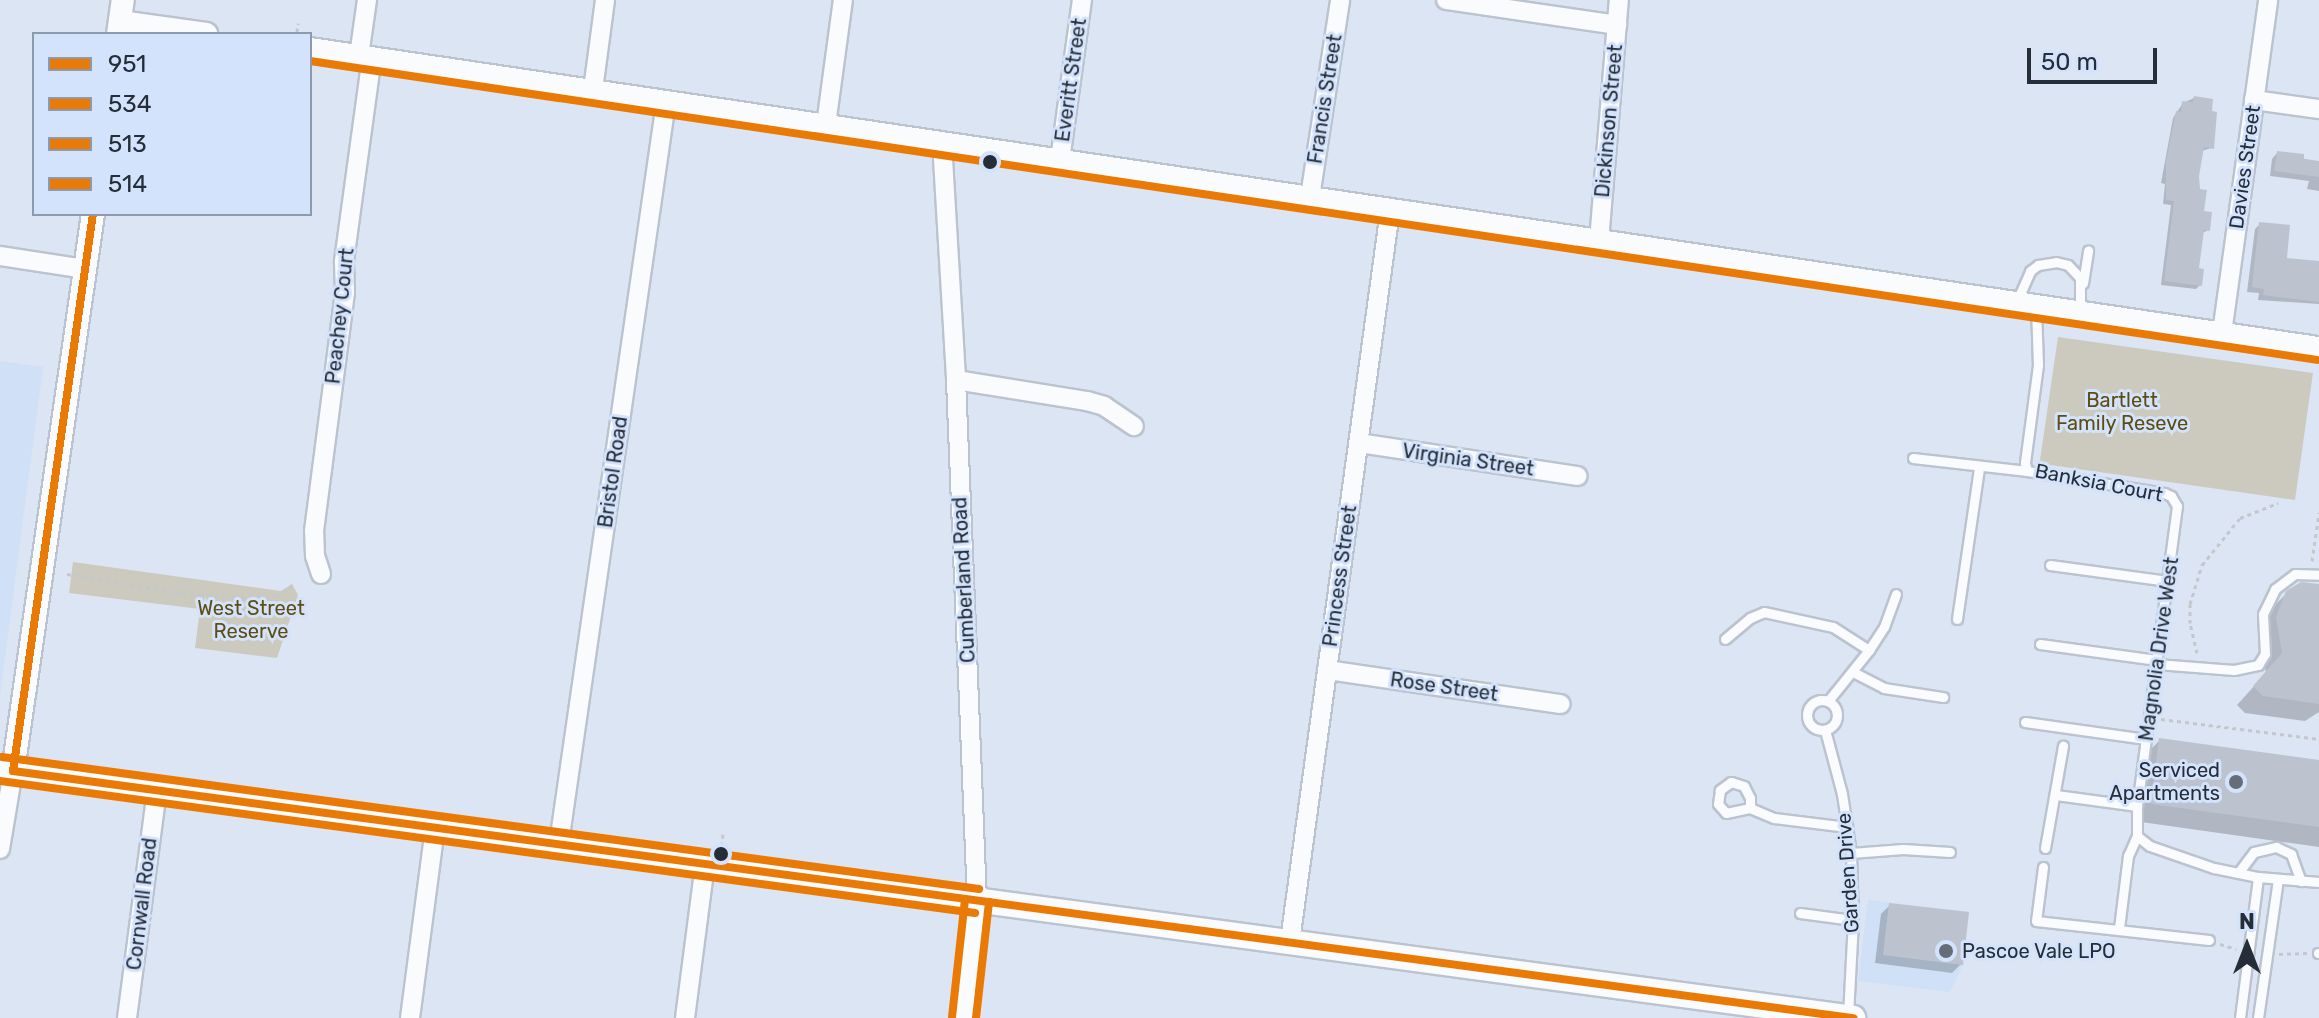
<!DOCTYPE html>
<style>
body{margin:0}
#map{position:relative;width:2319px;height:1018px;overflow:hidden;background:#dce5f3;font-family:Rubik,sans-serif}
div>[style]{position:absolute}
.built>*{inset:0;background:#d0e0f6}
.green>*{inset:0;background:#cccabe}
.shadow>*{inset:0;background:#0003}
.building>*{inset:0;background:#bcc3cf}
.path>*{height:3px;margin-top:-1.5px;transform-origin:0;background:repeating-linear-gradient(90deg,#c4c8cc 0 4px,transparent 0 8px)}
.roads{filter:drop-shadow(2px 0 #bbc3cf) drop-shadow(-2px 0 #bbc3cf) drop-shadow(0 2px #bbc3cf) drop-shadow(0 -2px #bbc3cf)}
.service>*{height:9px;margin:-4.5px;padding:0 4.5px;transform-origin:4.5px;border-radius:4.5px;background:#fafbfd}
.service>.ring{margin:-4.5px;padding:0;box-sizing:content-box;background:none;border:9px solid #fafbfd;border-radius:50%}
.minor>*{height:18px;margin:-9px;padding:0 9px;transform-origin:9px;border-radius:9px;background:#fafbfd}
.tertiary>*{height:22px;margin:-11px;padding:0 11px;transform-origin:11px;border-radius:11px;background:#fafbfd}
.secondary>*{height:24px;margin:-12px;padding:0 12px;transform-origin:12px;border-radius:12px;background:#fafbfd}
.bus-1>*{height:8px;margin:-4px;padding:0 4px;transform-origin:4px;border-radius:4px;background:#e97a06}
.bus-2>*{height:8px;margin:-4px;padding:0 4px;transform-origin:4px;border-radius:4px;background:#e97a06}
.bus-3>*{height:8px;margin:-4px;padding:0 4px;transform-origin:4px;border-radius:4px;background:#e97a06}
.bus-4>*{height:8px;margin:-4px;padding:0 4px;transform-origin:4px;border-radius:4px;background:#e97a06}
.dots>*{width:22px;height:22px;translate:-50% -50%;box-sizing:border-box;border:4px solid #d3e3fc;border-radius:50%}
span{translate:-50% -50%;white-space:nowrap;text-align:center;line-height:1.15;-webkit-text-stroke:6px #d3e3fc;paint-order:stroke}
.street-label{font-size:20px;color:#252d38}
.park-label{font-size:20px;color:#5e4c10}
.poi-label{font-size:20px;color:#252d38}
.right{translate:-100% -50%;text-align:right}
.left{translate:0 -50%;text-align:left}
.legend{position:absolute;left:32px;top:32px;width:280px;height:184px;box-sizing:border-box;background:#d3e3fc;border:2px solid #8d9aae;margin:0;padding:10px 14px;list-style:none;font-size:24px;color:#252d38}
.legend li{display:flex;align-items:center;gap:16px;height:40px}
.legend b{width:40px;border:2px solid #8d9aae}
.north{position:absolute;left:2207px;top:906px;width:80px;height:80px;-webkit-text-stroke:6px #d3e3fc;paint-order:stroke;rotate:0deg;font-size:22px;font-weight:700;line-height:32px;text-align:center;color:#252d38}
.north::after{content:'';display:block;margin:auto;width:28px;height:36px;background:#252d38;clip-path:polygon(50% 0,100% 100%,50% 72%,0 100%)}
.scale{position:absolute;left:2027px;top:48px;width:130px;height:36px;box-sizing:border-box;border:4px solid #252d38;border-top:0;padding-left:10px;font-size:24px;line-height:28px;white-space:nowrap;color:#252d38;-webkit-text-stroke:6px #d3e3fc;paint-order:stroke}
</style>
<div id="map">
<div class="built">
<i style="clip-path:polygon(0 361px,43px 367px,0 695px)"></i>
<i style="clip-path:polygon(1868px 900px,1969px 912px,1963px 965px,1950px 992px,1858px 981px)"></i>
</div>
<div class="green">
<i style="clip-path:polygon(2058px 337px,2313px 373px,2295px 500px,2043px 464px,2040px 460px)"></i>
<i style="clip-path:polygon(73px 562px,281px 591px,292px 584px,298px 595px,277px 658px,195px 648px,200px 609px,69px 593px)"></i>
</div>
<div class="shadow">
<i style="clip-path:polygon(2194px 98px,2212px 148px,2201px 151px,2197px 176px,2208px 230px,2201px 234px,2196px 270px,2200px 285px,2196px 289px,2161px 285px,2171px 205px,2163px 204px,2165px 184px,2161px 183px,2173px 118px,2183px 103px)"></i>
<i style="clip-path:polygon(2277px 153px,2319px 162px,2319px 191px,2307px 189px,2309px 181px,2270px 176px,2272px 159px)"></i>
<i style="clip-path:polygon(2260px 224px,2284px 260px,2319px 263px,2319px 304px,2258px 300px,2259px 293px,2247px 292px,2255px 229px)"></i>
<i style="clip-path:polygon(2292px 588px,2319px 588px,2319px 712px,2305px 721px,2245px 713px,2237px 705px,2266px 673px,2259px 636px,2273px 607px)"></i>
<i style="clip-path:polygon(2160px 740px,2319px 762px,2319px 847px,2134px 821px,2142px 758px)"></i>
<i style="clip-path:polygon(1890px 905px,1961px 964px,1952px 973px,1875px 963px,1881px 914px)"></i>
</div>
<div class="building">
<i style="clip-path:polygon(2194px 96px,2213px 99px,2212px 111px,2217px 112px,2214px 149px,2204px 147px,2199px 176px,2200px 189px,2207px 190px,2204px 211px,2212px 212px,2210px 231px,2204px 230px,2199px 268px,2204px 269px,2202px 286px,2164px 281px,2174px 201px,2166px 200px,2166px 162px,2176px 111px,2181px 112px,2182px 101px,2193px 102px)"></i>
<i style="clip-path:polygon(2277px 151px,2304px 154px,2304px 159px,2319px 161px,2319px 177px,2274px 171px)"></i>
<i style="clip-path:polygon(2259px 222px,2290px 225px,2287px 258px,2319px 261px,2319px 302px,2263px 295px,2264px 289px,2252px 287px)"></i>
<i style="clip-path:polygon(2301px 582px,2319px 584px,2319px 704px,2263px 696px,2253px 686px,2282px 653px,2276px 617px,2286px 591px)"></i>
<i style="clip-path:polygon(2159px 738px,2319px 760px,2319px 827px,2151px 804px)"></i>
<i style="clip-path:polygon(1889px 903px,1969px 912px,1963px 965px,1883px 955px)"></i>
</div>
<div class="path">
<i style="left:297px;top:32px;width:9px;rotate:-84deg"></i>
<i style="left:2312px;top:561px;width:49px;rotate:-81.7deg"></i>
<i style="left:67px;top:574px;width:118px;rotate:9.8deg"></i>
<i style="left:183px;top:594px;width:50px;rotate:3.4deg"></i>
<i style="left:233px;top:597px;width:43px;rotate:-1.3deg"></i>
<i style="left:276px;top:596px;width:20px;rotate:-33deg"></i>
<i style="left:2197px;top:653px;width:31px;rotate:-103deg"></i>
<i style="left:2190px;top:623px;width:19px;rotate:-90deg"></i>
<i style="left:2190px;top:604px;width:41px;rotate:-72.9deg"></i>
<i style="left:2202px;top:565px;width:60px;rotate:-51deg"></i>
<i style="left:2240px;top:518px;width:41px;rotate:-21.5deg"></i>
<i style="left:2161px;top:719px;width:159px;rotate:7.2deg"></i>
<i style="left:722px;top:846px;width:15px;rotate:-86deg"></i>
<i style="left:2220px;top:944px;width:17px;rotate:17deg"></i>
<i style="left:2279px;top:954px;width:28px;rotate:-2deg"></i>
</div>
<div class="roads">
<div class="service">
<i style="left:2083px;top:283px;width:33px;rotate:-81deg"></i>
<i style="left:2016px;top:303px;width:35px;rotate:-66deg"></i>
<i style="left:2030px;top:271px;width:10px;rotate:-37deg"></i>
<i style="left:2038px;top:265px;width:18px;rotate:-9deg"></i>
<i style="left:2056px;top:262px;width:12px;rotate:14deg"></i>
<i style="left:2068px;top:265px;width:18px;rotate:47deg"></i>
<i style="left:2080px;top:278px;width:35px;rotate:90deg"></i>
<i style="left:2036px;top:306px;width:59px;rotate:88.1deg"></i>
<i style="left:2038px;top:365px;width:99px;rotate:97.6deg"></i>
<i style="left:2025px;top:463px;width:8px;rotate:76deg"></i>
<i style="left:2027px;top:471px;width:139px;rotate:9.1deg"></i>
<i style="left:2164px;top:493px;width:8px;rotate:23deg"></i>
<i style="left:2171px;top:496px;width:12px;rotate:59deg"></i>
<i style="left:2177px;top:506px;width:303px;rotate:97.6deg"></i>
<i style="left:2137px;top:806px;width:30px;rotate:90deg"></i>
<i style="left:2137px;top:836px;width:16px;rotate:38deg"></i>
<i style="left:2150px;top:846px;width:68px;rotate:19deg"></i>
<i style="left:2214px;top:868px;width:45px;rotate:11.6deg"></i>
<i style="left:2258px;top:877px;width:61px;rotate:4.7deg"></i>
<i style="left:1913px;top:458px;width:115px;rotate:6.5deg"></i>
<i style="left:2050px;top:565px;width:119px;rotate:7.7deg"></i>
<i style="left:1957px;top:619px;width:153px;rotate:-81.7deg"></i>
<i style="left:1725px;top:639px;width:33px;rotate:-40deg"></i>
<i style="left:1750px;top:618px;width:15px;rotate:-23deg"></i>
<i style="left:1764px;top:612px;width:71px;rotate:12.3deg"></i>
<i style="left:1833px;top:627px;width:43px;rotate:32.6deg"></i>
<i style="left:2040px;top:644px;width:118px;rotate:7.8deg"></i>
<i style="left:2157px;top:664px;width:77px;rotate:4.5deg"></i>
<i style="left:2234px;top:670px;width:25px;rotate:-12deg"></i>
<i style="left:2258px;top:665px;width:13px;rotate:-58deg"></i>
<i style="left:2265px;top:654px;width:40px;rotate:-92.9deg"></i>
<i style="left:2263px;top:614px;width:28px;rotate:-64deg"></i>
<i style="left:2275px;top:589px;width:25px;rotate:-37deg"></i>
<i style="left:2295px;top:574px;width:24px;rotate:2deg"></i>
<i style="left:1853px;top:672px;width:35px;rotate:27deg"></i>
<i style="left:1884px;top:688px;width:60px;rotate:8.7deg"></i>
<i class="ring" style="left:1807px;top:700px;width:21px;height:21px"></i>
<i style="left:1828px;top:701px;width:65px;rotate:-51.2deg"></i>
<i style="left:1869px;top:650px;width:27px;rotate:-57deg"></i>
<i style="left:1884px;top:627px;width:35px;rotate:-70deg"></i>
<i style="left:2025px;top:722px;width:122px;rotate:8deg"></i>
<i style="left:1825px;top:730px;width:66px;rotate:75.1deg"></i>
<i style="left:1842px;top:794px;width:60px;rotate:81.3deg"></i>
<i style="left:1851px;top:853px;width:67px;rotate:88.3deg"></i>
<i style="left:1853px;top:920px;width:94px;rotate:93deg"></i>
<i style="left:2056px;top:795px;width:82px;rotate:7.7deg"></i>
<i style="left:1750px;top:808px;width:10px;rotate:-90deg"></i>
<i style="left:1750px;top:798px;width:13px;rotate:-117deg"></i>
<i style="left:1744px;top:786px;width:14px;rotate:-163deg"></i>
<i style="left:1731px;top:782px;width:14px;rotate:144deg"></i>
<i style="left:1720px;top:790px;width:14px;rotate:98deg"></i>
<i style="left:1718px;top:804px;width:12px;rotate:48deg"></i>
<i style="left:1726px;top:813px;width:25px;rotate:-12deg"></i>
<i style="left:1750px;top:808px;width:26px;rotate:23deg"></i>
<i style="left:1774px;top:818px;width:74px;rotate:7deg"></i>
<i style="left:2045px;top:848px;width:104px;rotate:-80deg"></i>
<i style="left:1851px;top:853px;width:52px;rotate:-4.4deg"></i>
<i style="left:1903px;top:849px;width:47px;rotate:3.7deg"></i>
<i style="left:2043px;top:867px;width:54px;rotate:97.4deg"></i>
<i style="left:2036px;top:921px;width:174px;rotate:6.3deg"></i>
<i style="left:2238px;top:873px;width:26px;rotate:-53deg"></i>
<i style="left:2254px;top:852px;width:23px;rotate:-13deg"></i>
<i style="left:2276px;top:847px;width:17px;rotate:25deg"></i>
<i style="left:2291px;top:854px;width:29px;rotate:70deg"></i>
<i style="left:1800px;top:913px;width:53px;rotate:7.5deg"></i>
<i style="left:2119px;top:928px;width:73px;rotate:-82.9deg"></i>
<i style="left:2128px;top:856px;width:22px;rotate:-66deg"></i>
<i style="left:2318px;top:953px;width:1px"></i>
<i style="left:2240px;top:1018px;width:142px;rotate:-82.7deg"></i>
<i style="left:2258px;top:1018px;width:140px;rotate:-81.8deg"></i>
</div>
<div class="minor">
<i style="left:1446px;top:0;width:173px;rotate:8.3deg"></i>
<i style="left:359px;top:56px;width:57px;rotate:-81.9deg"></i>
<i style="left:593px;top:90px;width:91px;rotate:-82.4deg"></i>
<i style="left:2254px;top:100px;width:66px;rotate:7.9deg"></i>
<i style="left:826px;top:125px;width:126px;rotate:-82.3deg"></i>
<i style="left:942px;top:142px;width:238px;rotate:86.6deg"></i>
<i style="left:956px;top:380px;width:521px;rotate:87.69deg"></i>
<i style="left:1060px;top:160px;width:162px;rotate:-82.2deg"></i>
<i style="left:1310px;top:197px;width:199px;rotate:-81.3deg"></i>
<i style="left:1599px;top:241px;width:242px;rotate:-85.3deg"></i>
<i style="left:0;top:256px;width:86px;rotate:8.7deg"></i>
<i style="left:2222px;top:333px;width:336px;rotate:-82.1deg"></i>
<i style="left:956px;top:380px;width:133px;rotate:9.1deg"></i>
<i style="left:1087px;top:401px;width:18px;rotate:16deg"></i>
<i style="left:1104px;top:406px;width:36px;rotate:34deg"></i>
<i style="left:1359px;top:443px;width:221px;rotate:8.6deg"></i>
<i style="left:321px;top:574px;width:19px;rotate:-108deg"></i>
<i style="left:315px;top:556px;width:25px;rotate:-92deg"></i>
<i style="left:314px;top:531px;width:241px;rotate:-82.6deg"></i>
<i style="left:345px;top:292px;width:31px;rotate:-92deg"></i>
<i style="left:344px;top:261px;width:206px;rotate:-82.2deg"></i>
<i style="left:1327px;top:670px;width:236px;rotate:8.3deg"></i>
<i style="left:559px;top:843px;width:749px;rotate:-81.78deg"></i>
<i style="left:0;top:849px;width:79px;rotate:-80.5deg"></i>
<i style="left:1290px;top:941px;width:737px;rotate:-82.2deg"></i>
<i style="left:127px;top:1018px;width:230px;rotate:-82.5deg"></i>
<i style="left:410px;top:1018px;width:193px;rotate:-82.5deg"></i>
<i style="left:685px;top:1018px;width:156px;rotate:-82.6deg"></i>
</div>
<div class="tertiary">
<i style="left:120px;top:22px;width:87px;rotate:7.9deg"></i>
<i style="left:118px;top:34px;width:34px;rotate:-82deg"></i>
<i style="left:310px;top:49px;width:2031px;rotate:8.47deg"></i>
<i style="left:13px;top:771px;width:563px;rotate:-81.83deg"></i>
</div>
<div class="secondary">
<i style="left:0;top:769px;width:1870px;rotate:7.65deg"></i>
<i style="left:964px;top:1018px;width:118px;rotate:-83.7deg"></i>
</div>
</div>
<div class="bus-1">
<i style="left:13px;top:771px;width:1857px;rotate:7.65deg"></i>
<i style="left:13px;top:771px;width:563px;rotate:-81.83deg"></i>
</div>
<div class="bus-2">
<i style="left:310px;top:61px;width:2029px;rotate:8.47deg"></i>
</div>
<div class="bus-3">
<i style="left:0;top:781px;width:984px;rotate:7.71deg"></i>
<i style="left:976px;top:1018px;width:117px;rotate:-83.6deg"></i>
</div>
<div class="bus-4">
<i style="left:2px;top:757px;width:986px;rotate:7.69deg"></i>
<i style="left:952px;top:1017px;width:118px;rotate:-83.7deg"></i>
</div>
<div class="dots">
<i style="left:990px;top:162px;background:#252d38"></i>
<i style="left:2236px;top:782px;background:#656d79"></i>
<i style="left:721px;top:854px;background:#252d38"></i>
<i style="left:1946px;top:951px;background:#656d79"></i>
</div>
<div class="street-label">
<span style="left:1071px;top:80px;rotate:-82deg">Everitt Street</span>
<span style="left:1325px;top:99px;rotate:-81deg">Francis Street</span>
<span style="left:1609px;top:121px;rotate:-85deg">Dickinson Street</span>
<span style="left:2245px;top:167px;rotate:-82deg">Davies Street</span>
<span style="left:340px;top:316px;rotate:-84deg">Peachey Court</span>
<span style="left:1468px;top:460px;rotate:8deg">Virginia Street</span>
<span style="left:613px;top:472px;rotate:-82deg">Bristol Road</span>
<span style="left:2099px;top:483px;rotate:11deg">Banksia Court</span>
<span style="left:1340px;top:576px;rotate:-82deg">Princess Street</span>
<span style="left:964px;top:580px;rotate:-93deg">Cumberland Road</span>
<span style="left:2159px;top:649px;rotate:-82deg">Magnolia Drive West</span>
<span style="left:1444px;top:687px;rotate:8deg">Rose Street</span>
<span style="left:1848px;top:873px;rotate:-94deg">Garden Drive</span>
<span style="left:142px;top:904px;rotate:-83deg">Cornwall Road</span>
</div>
<div class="park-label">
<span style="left:2122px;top:412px">Bartlett<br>Family Reseve</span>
<span style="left:251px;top:620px">West Street<br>Reserve</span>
</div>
<div class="poi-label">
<span class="right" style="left:2220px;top:782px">Serviced<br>Apartments</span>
<span class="left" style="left:1962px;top:951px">Pascoe Vale LPO</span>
</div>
<ul class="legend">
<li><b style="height:10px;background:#e97a06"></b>951</li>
<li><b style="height:10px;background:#e97a06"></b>534</li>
<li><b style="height:10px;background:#e97a06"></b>513</li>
<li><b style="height:10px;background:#e97a06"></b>514</li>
</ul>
<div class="north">N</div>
<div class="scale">50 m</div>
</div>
